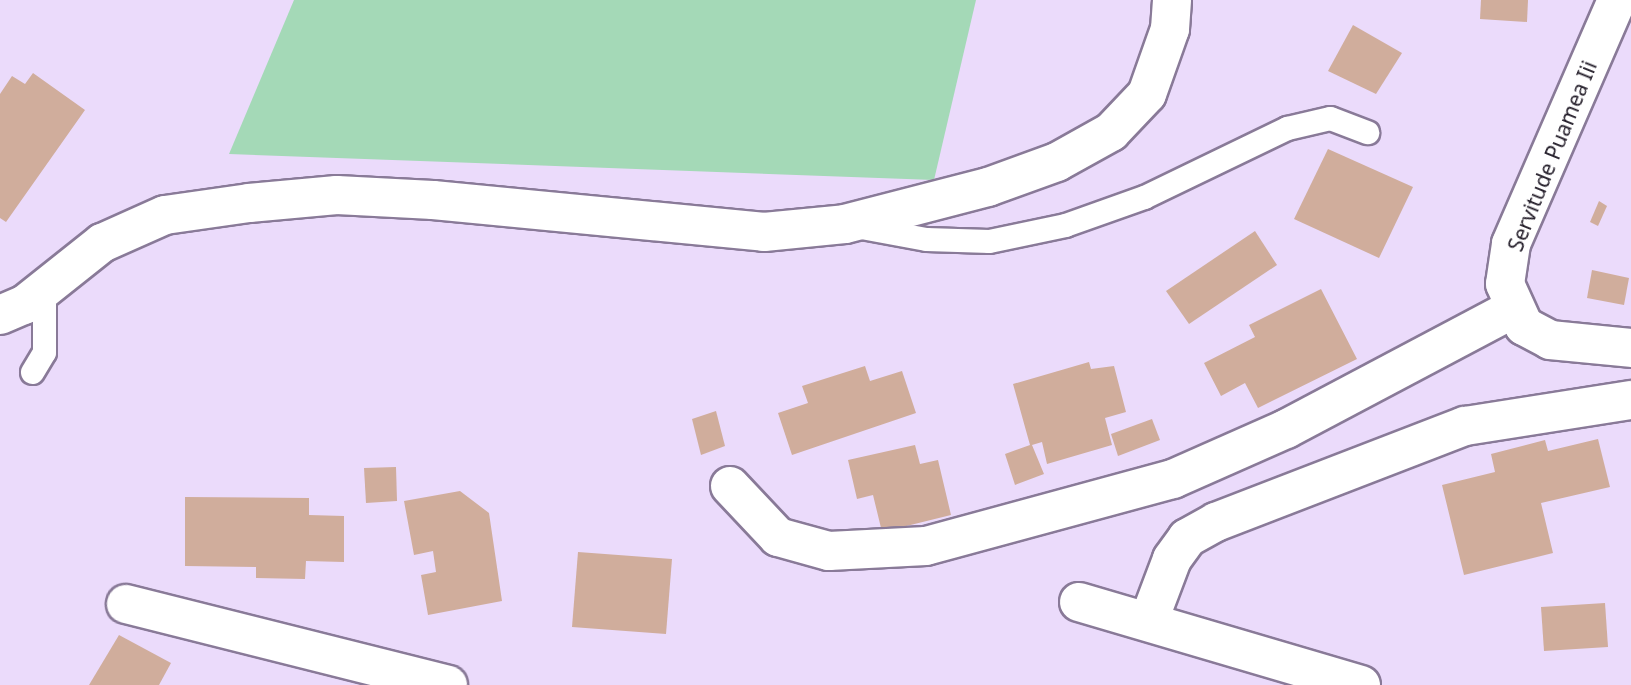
<!DOCTYPE html>
<style>
body{margin:0}
#map{position:relative;width:1631px;height:685px;overflow:hidden;background:#ebdbfb;font-family:"Noto Sans",sans-serif}
div>[style]{position:absolute}
.green>*{inset:0;background:#a4d9b7}
.building>*{inset:0;background:#d0ad9c}
.roads{filter:drop-shadow(2px 0 #897a98) drop-shadow(-2px 0 #897a98) drop-shadow(0 2px #897a98) drop-shadow(0 -2px #897a98)}
.service>*{height:23px;margin:-11.5px;padding:0 11.5px;transform-origin:11.5px;border-radius:11.5px;background:#fff}
.minor>*{height:38px;margin:-19px;padding:0 19px;transform-origin:19px;border-radius:19px;background:#fff}
span{translate:-50% -50%;white-space:nowrap;text-align:center;line-height:1.15;-webkit-text-stroke:5px #fff;paint-order:stroke}
.street-label{font-size:21px;color:#211b27}
</style>
<div id="map">
<div class="green">
<i style="clip-path:polygon(294px 0,976px 0,934px 180px,229px 154px)"></i>
</div>
<div class="building">
<i style="clip-path:polygon(1481px 0,1528px 0,1527px 22px,1480px 19px)"></i>
<i style="clip-path:polygon(1353px 25px,1402px 53px,1376px 94px,1328px 71px)"></i>
<i style="clip-path:polygon(33px 73px,85px 110px,6px 222px,0 218px,0 94px,12px 76px,25px 84px)"></i>
<i style="clip-path:polygon(1328px 149px,1413px 187px,1379px 258px,1294px 219px)"></i>
<i style="clip-path:polygon(1599px 201px,1607px 206px,1598px 226px,1590px 222px)"></i>
<i style="clip-path:polygon(1255px 231px,1277px 265px,1189px 324px,1166px 291px)"></i>
<i style="clip-path:polygon(1592px 270px,1629px 278px,1624px 305px,1587px 298px)"></i>
<i style="clip-path:polygon(1321px 289px,1357px 359px,1258px 408px,1245px 383px,1221px 396px,1204px 363px,1255px 337px,1249px 325px)"></i>
<i style="clip-path:polygon(1089px 362px,1091px 369px,1114px 366px,1126px 412px,1105px 418px,1112px 445px,1047px 464px,1042px 442px,1032px 445px,1044px 474px,1015px 485px,1005px 454px,1030px 445px,1013px 384px)"></i>
<i style="clip-path:polygon(865px 366px,870px 381px,902px 371px,916px 413px,792px 455px,778px 413px,808px 403px,802px 386px)"></i>
<i style="clip-path:polygon(716px 411px,725px 446px,701px 455px,692px 419px)"></i>
<i style="clip-path:polygon(1152px 419px,1160px 440px,1118px 456px,1111px 434px)"></i>
<i style="clip-path:polygon(1598px 439px,1610px 487px,1541px 503px,1553px 553px,1464px 575px,1442px 485px,1495px 472px,1491px 454px,1545px 440px,1548px 451px)"></i>
<i style="clip-path:polygon(915px 445px,920px 464px,938px 460px,951px 515px,882px 532px,873px 495px,857px 499px,848px 460px)"></i>
<i style="clip-path:polygon(396px 467px,397px 501px,366px 503px,364px 468px)"></i>
<i style="clip-path:polygon(460px 491px,489px 513px,502px 601px,428px 615px,421px 575px,436px 572px,433px 551px,414px 555px,404px 501px)"></i>
<i style="clip-path:polygon(185px 497px,309px 498px,309px 515px,344px 516px,344px 562px,306px 561px,305px 579px,256px 578px,256px 567px,185px 566px)"></i>
<i style="clip-path:polygon(578px 552px,672px 559px,666px 634px,572px 627px)"></i>
<i style="clip-path:polygon(1605px 603px,1608px 647px,1544px 651px,1541px 607px)"></i>
<i style="clip-path:polygon(119px 635px,171px 663px,159px 685px,89px 685px)"></i>
</div>
<div class="roads">
<div class="service">
<i style="left:861px;top:227px;width:66px;rotate:10.5deg"></i>
<i style="left:926px;top:239px;width:63px;rotate:1.8deg"></i>
<i style="left:989px;top:241px;width:78px;rotate:-11.9deg"></i>
<i style="left:1065px;top:225px;width:84px;rotate:-19.5deg"></i>
<i style="left:1144px;top:197px;width:159px;rotate:-25.8deg"></i>
<i style="left:1287px;top:128px;width:44px;rotate:-13.1deg"></i>
<i style="left:1330px;top:118px;width:40px;rotate:21deg"></i>
<i style="left:32px;top:372px;width:23px;rotate:-59deg"></i>
<i style="left:44px;top:352px;width:62px;rotate:-90deg"></i>
</div>
<div class="minor">
<i style="left:1617px;top:0;width:266px;rotate:113.5deg"></i>
<i style="left:1511px;top:244px;width:40px;rotate:98.5deg"></i>
<i style="left:1505px;top:284px;width:46px;rotate:65.7deg"></i>
<i style="left:1524px;top:326px;width:30px;rotate:28deg"></i>
<i style="left:1550px;top:340px;width:81px;rotate:5.6deg"></i>
<i style="left:0;top:315px;width:26px;rotate:-23deg"></i>
<i style="left:24px;top:305px;width:100px;rotate:-38.5deg"></i>
<i style="left:102px;top:243px;width:69px;rotate:-24deg"></i>
<i style="left:165px;top:215px;width:85px;rotate:-8.1deg"></i>
<i style="left:249px;top:203px;width:88px;rotate:-5.2deg"></i>
<i style="left:337px;top:195px;width:96px;rotate:3deg"></i>
<i style="left:433px;top:200px;width:333px;rotate:5.5deg"></i>
<i style="left:764px;top:232px;width:81px;rotate:-5.6deg"></i>
<i style="left:845px;top:224px;width:148px;rotate:-14.5deg"></i>
<i style="left:988px;top:187px;width:73px;rotate:-19.9deg"></i>
<i style="left:1057px;top:162px;width:62px;rotate:-29.1deg"></i>
<i style="left:1111px;top:132px;width:52px;rotate:-46.5deg"></i>
<i style="left:1147px;top:94px;width:69px;rotate:-70.5deg"></i>
<i style="left:1170px;top:29px;width:29px;rotate:-86deg"></i>
<i style="left:730px;top:486px;width:70px;rotate:46.7deg"></i>
<i style="left:778px;top:537px;width:53px;rotate:15.4deg"></i>
<i style="left:829px;top:551px;width:97px;rotate:-3deg"></i>
<i style="left:926px;top:546px;width:256px;rotate:-15.2deg"></i>
<i style="left:1173px;top:479px;width:124px;rotate:-23.9deg"></i>
<i style="left:1286px;top:429px;width:257px;rotate:-27.9deg"></i>
<i style="left:1079px;top:602px;width:294px;rotate:16.4deg"></i>
<i style="left:126px;top:604px;width:332px;rotate:14.1deg"></i>
<i style="left:1149px;top:620px;width:65px;rotate:-69.3deg"></i>
<i style="left:1172px;top:559px;width:26px;rotate:-54deg"></i>
<i style="left:1187px;top:538px;width:33px;rotate:-29deg"></i>
<i style="left:1216px;top:522px;width:267px;rotate:-21.1deg"></i>
<i style="left:1465px;top:426px;width:168px;rotate:-8.9deg"></i>
</div>
</div>
<div class="street-label">
<span style="left:1552px;top:156px;rotate:-68deg">Servitude Puamea Iii</span>
</div>
</div>
